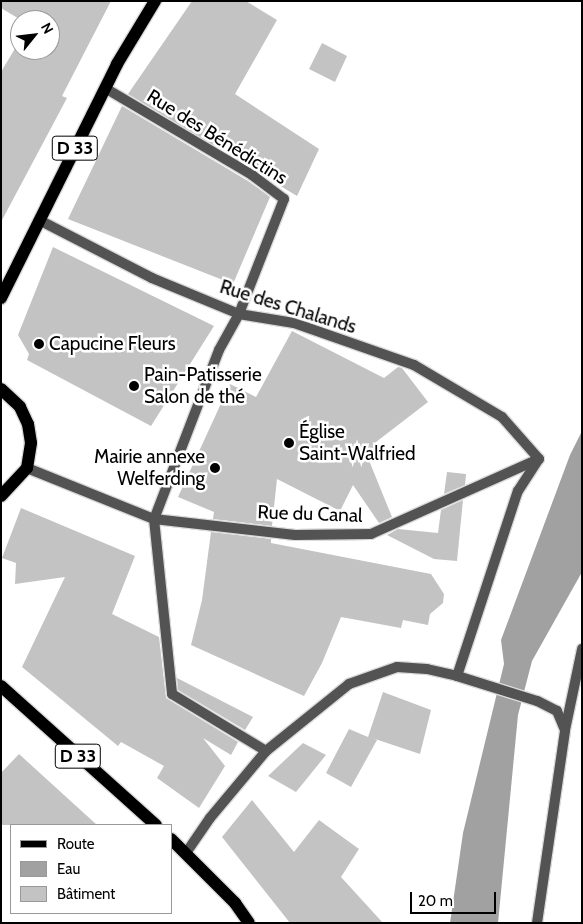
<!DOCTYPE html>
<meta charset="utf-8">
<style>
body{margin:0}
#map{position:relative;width:583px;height:924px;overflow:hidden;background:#fff;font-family:Cabin,sans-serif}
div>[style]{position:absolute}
.water>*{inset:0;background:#a1a1a1}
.building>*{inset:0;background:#c3c3c3}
.roads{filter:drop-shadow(1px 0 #dbdbdb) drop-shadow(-1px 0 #dbdbdb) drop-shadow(0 1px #dbdbdb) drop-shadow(0 -1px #dbdbdb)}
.service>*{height:10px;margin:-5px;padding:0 5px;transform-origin:5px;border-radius:5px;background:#535353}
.minor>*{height:10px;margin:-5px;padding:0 5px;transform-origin:5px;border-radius:5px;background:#535353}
.primary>*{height:12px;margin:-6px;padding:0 6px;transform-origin:6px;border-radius:6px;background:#000}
.dots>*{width:14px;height:14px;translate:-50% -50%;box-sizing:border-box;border:2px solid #fff;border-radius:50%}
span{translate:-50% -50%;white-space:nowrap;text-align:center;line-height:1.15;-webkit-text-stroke:5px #fff;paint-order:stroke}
.shield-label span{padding:1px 4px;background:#fff;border:1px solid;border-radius:4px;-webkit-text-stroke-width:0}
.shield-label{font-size:18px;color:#000;font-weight:700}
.street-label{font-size:19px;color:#000}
.poi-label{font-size:19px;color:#000}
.left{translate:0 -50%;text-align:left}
.right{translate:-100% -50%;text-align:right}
.frame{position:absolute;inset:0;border:2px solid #000;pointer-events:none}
.legend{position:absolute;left:10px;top:824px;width:162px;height:90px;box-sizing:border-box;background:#fff;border:1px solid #999;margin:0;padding:6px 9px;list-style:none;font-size:15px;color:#000}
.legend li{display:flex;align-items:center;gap:10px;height:25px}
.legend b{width:25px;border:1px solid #999}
.north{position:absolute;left:10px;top:10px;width:50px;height:50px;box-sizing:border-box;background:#fff;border:1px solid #999;border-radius:50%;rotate:61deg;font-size:14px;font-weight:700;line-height:20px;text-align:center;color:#000}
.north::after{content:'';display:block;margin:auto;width:18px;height:22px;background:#000;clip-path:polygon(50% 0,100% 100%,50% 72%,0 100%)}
.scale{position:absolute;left:410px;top:892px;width:86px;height:22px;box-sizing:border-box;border:2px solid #000;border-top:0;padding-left:6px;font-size:15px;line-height:18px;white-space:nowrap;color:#000;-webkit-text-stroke:4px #fff;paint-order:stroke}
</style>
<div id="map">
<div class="water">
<i style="clip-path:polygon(582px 431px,582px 572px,532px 661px,518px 715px,498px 923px,450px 923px,463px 833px,504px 664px,501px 640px,570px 455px)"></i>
</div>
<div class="building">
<i style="clip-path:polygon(1px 1px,111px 1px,62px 96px,67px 98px,1px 222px,1px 72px,20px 40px,20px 50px,50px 50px,50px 20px,21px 20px,1px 8px)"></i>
<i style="clip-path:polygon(192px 1px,246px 1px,277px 20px,235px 94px,319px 149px,297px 196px,128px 94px)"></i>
<i style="clip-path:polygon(322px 43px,347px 56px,335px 82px,309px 69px)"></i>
<i style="clip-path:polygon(122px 106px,248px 181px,270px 197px,233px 284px,68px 219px)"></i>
<i style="clip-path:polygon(53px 247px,214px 326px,151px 426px,27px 360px,29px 354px,18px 335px)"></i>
<i style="clip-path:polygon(292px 331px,384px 378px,398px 367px,402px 368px,428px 402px,376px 442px,368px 458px,392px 517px,379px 523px,353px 485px,340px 511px,277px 479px,272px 526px,213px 519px,214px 512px,178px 497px,230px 384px,256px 397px)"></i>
<i style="clip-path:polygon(447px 472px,466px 474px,465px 485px,444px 494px)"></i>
<i style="clip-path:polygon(463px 500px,457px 561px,434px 559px,387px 535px,398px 529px,438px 533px,441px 510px)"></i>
<i style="clip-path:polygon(21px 508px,135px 556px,112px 614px,159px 637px,166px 698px,238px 742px,231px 755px,203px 738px,225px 766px,199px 808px,157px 778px,164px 766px,121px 742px,118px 746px,22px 667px,65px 577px,15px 584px,16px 563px,2px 558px)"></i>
<i style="clip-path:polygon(211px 532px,271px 539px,271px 543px,431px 574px,444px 594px,443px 603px,430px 614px,428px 625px,403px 620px,401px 628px,341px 617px,322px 663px,304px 696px,191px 645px,202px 600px)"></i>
<i style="clip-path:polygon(177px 678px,253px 717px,245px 730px,178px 690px)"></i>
<i style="clip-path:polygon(383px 692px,431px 710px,420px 754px,372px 738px,377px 740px,351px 787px,326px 773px,349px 729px,368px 737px)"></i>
<i style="clip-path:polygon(303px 743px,326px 755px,296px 792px,268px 776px)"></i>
<i style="clip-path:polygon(19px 754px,64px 795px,97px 825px,1px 825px,1px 773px)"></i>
<i style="clip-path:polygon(252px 800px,294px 852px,319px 820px,359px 849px,341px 877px,383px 923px,290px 923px,222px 837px)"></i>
</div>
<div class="roads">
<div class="service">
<i style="left:565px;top:730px;width:83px;rotate:-78.1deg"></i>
<i style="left:537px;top:923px;width:195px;rotate:-81.7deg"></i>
<i style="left:565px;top:730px;width:21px;rotate:-113deg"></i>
<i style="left:557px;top:711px;width:22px;rotate:-153deg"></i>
<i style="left:537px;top:701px;width:84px;rotate:-162.6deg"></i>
<i style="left:457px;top:676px;width:195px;rotate:-71.8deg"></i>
<i style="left:518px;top:491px;width:38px;rotate:-57deg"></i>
</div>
<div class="minor">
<i style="left:105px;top:88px;width:171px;rotate:30.6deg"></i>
<i style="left:252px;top:175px;width:40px;rotate:37deg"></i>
<i style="left:284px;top:199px;width:123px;rotate:111.4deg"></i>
<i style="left:239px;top:314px;width:41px;rotate:119.1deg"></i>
<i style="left:219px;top:350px;width:181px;rotate:111deg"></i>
<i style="left:154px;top:519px;width:176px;rotate:84.1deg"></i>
<i style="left:172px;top:694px;width:110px;rotate:31.2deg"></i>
<i style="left:27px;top:468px;width:137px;rotate:21.9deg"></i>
<i style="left:154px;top:519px;width:142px;rotate:6.5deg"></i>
<i style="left:295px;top:535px;width:76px;rotate:-0.8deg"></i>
<i style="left:371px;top:534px;width:184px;rotate:-24.1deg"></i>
<i style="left:539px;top:459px;width:56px;rotate:-131.4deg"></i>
<i style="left:502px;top:417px;width:102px;rotate:-149.4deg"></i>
<i style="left:414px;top:365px;width:127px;rotate:-160.7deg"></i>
<i style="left:294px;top:323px;width:56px;rotate:-170.7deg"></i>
<i style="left:239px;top:314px;width:94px;rotate:-157.5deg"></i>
<i style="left:152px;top:278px;width:127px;rotate:-152.8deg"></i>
<i style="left:186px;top:853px;width:42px;rotate:-55.6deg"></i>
<i style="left:210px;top:818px;width:87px;rotate:-50.1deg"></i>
<i style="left:266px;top:751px;width:107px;rotate:-38.9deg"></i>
<i style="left:349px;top:684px;width:51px;rotate:-19.5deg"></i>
<i style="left:397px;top:667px;width:30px;rotate:4deg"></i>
<i style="left:427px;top:669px;width:31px;rotate:13deg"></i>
</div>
<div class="primary">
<i style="left:1px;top:298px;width:261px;rotate:-63.6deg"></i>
<i style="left:117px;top:64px;width:74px;rotate:-58.9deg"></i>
<i style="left:1px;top:389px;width:26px;rotate:43deg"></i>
<i style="left:20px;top:407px;width:19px;rotate:65deg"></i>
<i style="left:28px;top:424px;width:19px;rotate:81deg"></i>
<i style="left:31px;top:443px;width:25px;rotate:99deg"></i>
<i style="left:27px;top:468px;width:38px;rotate:133deg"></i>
<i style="left:1px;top:686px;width:208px;rotate:41.9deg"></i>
<i style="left:171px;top:839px;width:91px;rotate:45deg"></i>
<i style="left:235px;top:903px;width:24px;rotate:55deg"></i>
</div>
</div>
<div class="dots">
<i style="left:39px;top:344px;background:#000"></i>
<i style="left:134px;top:386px;background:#000"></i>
<i style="left:289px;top:443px;background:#000"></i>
<i style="left:215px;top:468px;background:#000"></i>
</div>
<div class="shield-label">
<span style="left:75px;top:148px">D 33</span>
<span style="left:78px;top:756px">D 33</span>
</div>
<div class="street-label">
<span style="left:217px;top:137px;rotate:32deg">Rue des Bénédictins</span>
<span style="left:288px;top:307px;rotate:17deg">Rue des Chalands</span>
<span style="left:310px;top:514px;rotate:2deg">Rue du Canal</span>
</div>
<div class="poi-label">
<span class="left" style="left:49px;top:344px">Capucine Fleurs</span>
<span class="left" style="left:144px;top:386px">Pain-Patisserie<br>Salon de thé</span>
<span class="left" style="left:299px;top:443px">Église<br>Saint-Walfried</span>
<span class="right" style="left:205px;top:468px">Mairie annexe<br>Welferding</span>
</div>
<div class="frame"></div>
<ul class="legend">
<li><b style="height:6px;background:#000"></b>Route</li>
<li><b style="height:14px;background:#a1a1a1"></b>Eau</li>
<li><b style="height:14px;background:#c3c3c3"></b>Bâtiment</li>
</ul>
<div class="north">N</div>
<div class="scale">20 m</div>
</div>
